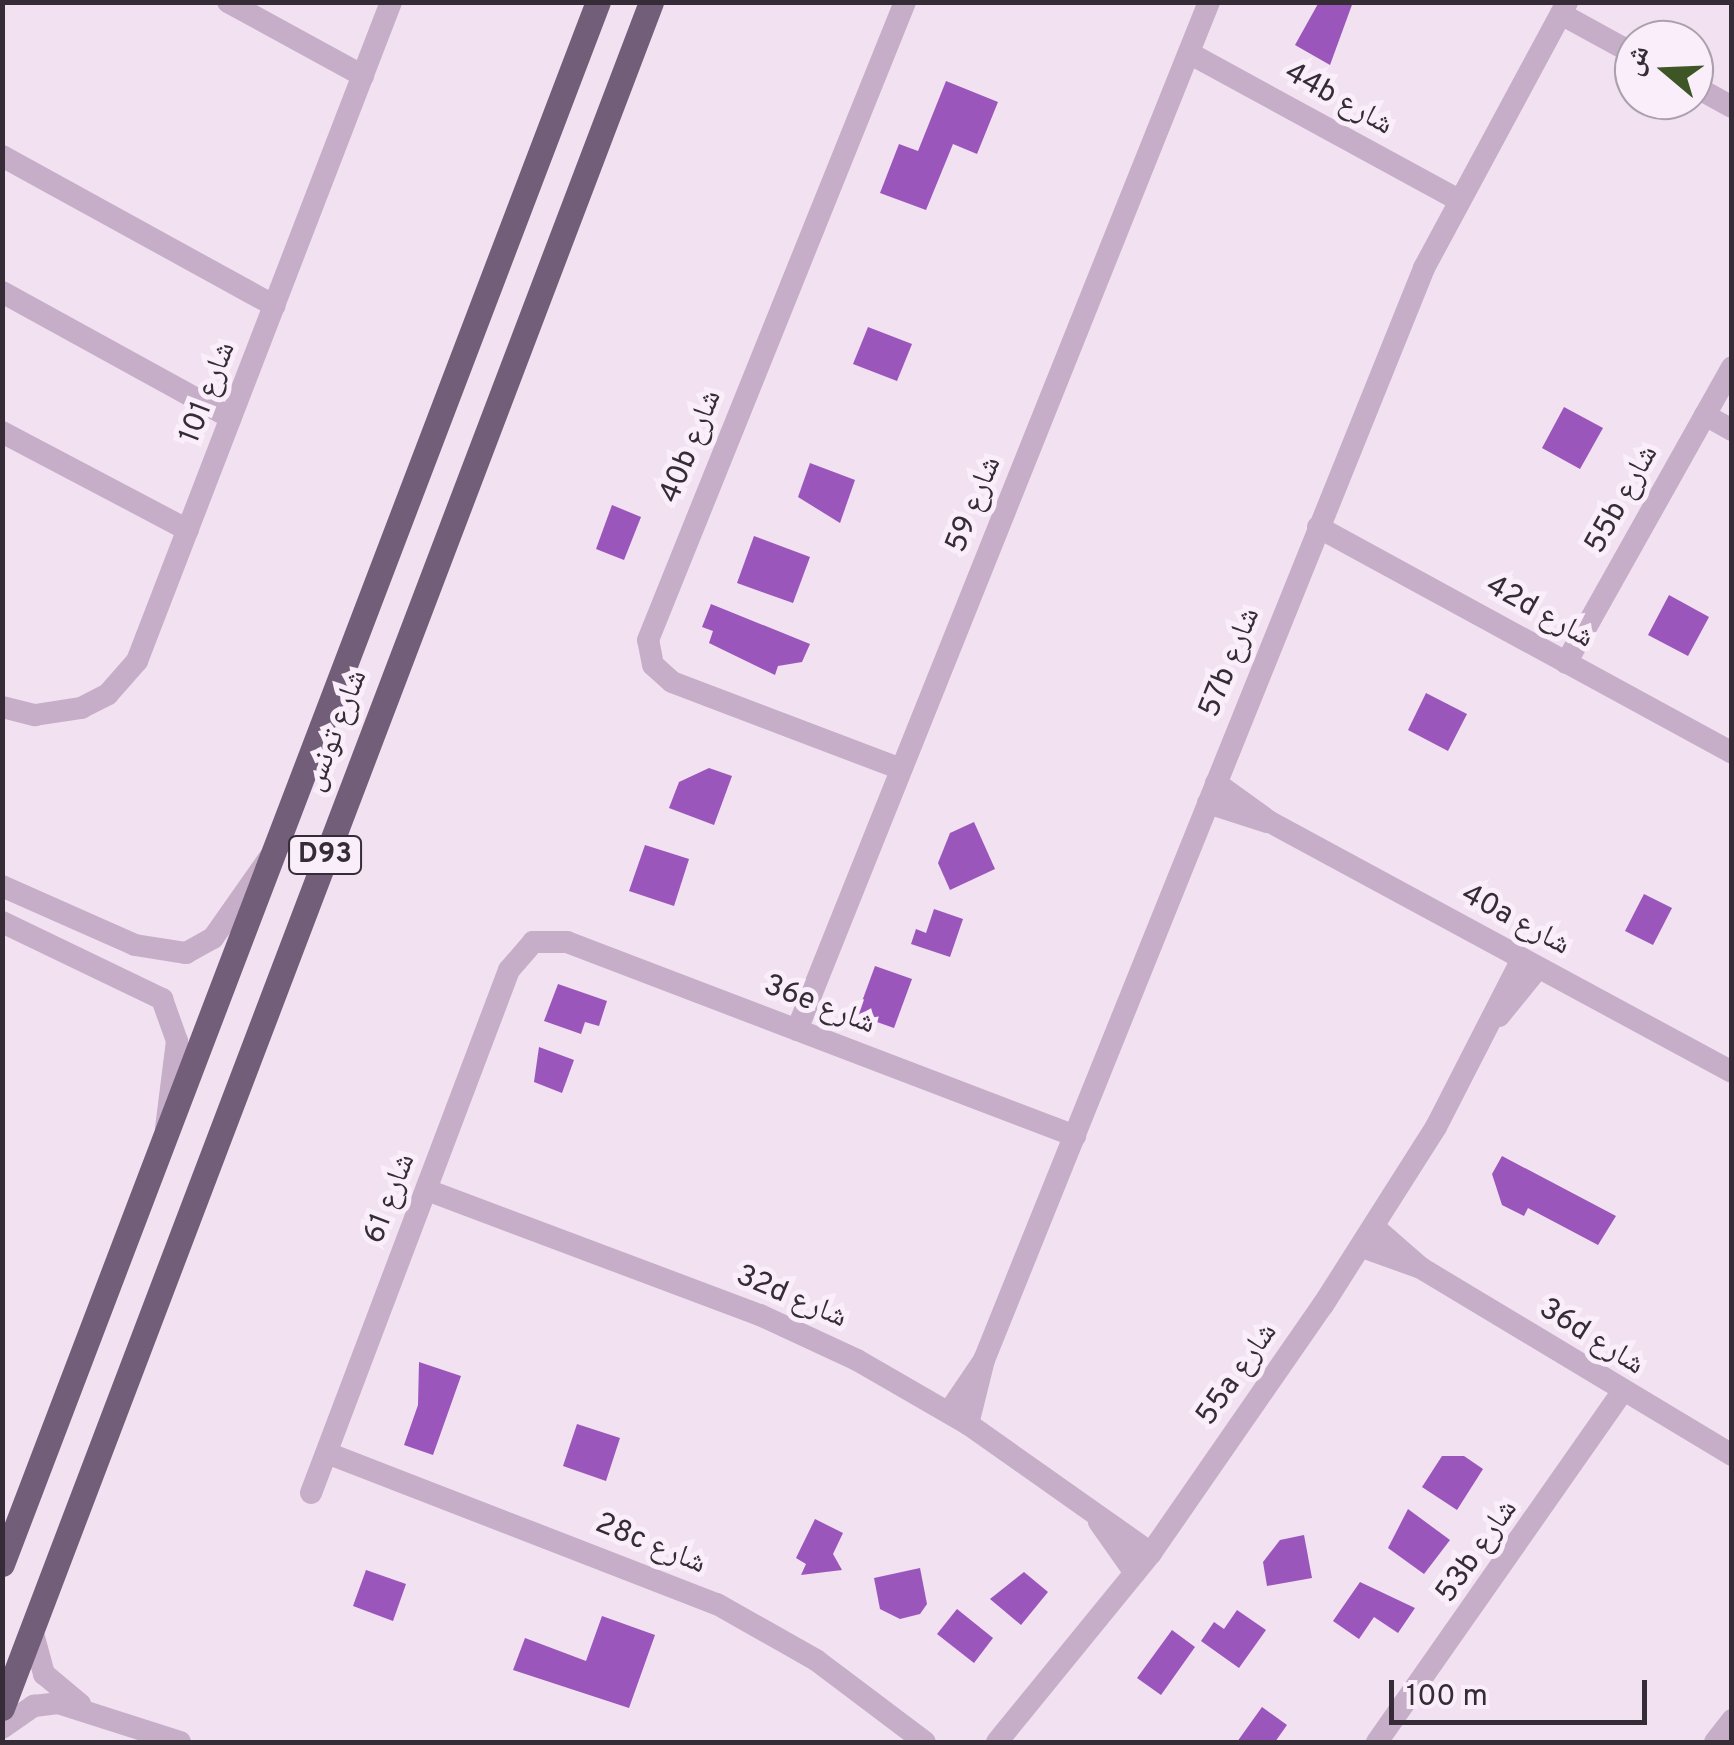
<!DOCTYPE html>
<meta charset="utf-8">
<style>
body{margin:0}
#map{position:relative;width:1734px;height:1745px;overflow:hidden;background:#f1e1f1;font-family:Overpass,"Noto Naskh Arabic",sans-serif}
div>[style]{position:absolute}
.building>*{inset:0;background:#9a56bb}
.minor>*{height:22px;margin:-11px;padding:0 11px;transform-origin:11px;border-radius:11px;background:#c6aec9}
.major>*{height:25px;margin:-12.5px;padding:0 12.5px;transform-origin:12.5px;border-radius:12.5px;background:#725e78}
span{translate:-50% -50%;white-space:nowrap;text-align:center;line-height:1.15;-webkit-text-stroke:10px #f9eef9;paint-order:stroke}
.shield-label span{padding:2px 8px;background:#f9eef9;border:2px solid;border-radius:8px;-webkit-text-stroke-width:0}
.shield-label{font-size:28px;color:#352c38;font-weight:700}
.street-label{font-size:30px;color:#352c38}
.frame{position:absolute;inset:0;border:5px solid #352c38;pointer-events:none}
.north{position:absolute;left:1614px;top:20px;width:100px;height:100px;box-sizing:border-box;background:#f9eef9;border:2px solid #aba0ac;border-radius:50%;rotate:289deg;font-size:28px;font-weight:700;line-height:40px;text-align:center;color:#352c38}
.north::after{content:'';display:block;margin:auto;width:35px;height:45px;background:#3e5625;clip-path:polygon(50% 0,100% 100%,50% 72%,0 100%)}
.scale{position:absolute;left:1389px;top:1680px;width:258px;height:45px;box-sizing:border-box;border:5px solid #352c38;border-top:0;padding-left:12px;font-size:30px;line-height:35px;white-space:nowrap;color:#352c38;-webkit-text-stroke:8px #f9eef9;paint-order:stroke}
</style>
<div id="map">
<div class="building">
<i style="clip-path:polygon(1319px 2px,1353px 2px,1330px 65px,1295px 45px)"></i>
<i style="clip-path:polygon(946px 81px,998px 102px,977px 154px,953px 144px,926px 210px,880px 193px,899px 144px,918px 151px)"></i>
<i style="clip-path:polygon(868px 327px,912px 344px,897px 381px,853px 364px)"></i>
<i style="clip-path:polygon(1564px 407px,1603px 428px,1580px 469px,1542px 448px)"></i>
<i style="clip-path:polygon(810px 463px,855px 480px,840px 523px,798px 497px)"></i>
<i style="clip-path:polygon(612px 505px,641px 517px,624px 560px,596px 549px)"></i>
<i style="clip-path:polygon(754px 536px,810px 557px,793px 603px,737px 583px)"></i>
<i style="clip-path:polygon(1669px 595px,1709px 617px,1688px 656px,1648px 635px)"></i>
<i style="clip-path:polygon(711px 604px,810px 644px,802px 662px,778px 666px,775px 675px,709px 643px,713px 631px,702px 627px)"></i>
<i style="clip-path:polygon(1426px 693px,1467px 714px,1448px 751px,1408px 730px)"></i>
<i style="clip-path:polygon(709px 768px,732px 776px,714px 825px,669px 808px,679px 782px)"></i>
<i style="clip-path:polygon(974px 822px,995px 869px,950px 890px,938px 863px,950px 833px)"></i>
<i style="clip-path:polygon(645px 845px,689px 859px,674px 906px,629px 891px)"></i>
<i style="clip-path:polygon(1644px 894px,1672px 908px,1653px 945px,1625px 931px)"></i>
<i style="clip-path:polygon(934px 909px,963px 919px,950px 957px,911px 944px,916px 929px,926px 933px)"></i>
<i style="clip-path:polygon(875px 966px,912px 979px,894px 1028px,857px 1015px)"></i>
<i style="clip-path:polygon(558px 984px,607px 1001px,599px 1026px,585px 1022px,581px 1034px,544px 1021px)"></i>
<i style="clip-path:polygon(539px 1047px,574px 1060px,562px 1093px,534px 1082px)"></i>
<i style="clip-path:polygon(1502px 1156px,1616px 1216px,1598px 1245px,1528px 1208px,1524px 1216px,1502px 1205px,1492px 1174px)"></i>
<i style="clip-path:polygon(419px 1362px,461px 1376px,433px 1455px,404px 1445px,418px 1405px)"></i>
<i style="clip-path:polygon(577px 1424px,620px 1438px,606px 1481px,563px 1466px)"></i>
<i style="clip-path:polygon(1442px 1456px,1464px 1456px,1483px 1469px,1457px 1510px,1422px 1487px)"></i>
<i style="clip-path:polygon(1408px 1509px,1450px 1540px,1424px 1574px,1388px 1548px)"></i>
<i style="clip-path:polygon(815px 1519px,843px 1533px,833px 1554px,842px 1570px,801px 1575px,806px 1564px,796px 1558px)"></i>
<i style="clip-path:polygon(1304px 1535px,1312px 1578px,1267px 1586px,1263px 1562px,1280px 1540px)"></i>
<i style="clip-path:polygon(920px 1568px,927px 1604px,920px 1614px,900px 1619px,880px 1609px,874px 1578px)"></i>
<i style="clip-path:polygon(366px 1570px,406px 1584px,393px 1621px,353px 1606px)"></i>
<i style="clip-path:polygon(1024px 1572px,1048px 1592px,1021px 1625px,990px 1599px)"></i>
<i style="clip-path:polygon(1360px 1582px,1415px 1608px,1398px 1633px,1374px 1617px,1359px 1639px,1333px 1621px)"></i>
<i style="clip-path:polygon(957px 1609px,993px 1638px,974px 1663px,937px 1634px)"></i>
<i style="clip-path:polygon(1237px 1610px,1266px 1630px,1239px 1668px,1201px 1641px,1214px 1622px,1224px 1629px)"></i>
<i style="clip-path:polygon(602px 1616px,655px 1635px,629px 1708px,513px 1670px,525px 1638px,586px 1661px)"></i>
<i style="clip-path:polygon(1172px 1630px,1195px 1647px,1161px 1695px,1137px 1678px)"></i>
<i style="clip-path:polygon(1262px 1707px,1287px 1725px,1275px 1742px,1237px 1742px)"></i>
</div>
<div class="minor">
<i style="left:228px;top:2px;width:154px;rotate:28.7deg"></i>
<i style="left:1561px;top:14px;width:83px;rotate:28.7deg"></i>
<i style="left:1189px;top:53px;width:305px;rotate:28.6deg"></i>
<i style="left:1694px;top:86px;width:43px;rotate:28.9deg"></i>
<i style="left:2px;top:156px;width:311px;rotate:28.8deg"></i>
<i style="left:2px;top:292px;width:261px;rotate:28.8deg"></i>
<i style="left:1705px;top:415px;width:31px;rotate:29deg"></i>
<i style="left:2px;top:432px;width:210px;rotate:27.8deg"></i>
<i style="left:1318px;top:527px;width:472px;rotate:28.6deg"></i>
<i style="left:1566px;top:663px;width:339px;rotate:-60.7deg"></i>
<i style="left:2px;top:707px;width:34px;rotate:14deg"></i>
<i style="left:35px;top:715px;width:47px;rotate:-8.7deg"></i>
<i style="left:81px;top:708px;width:30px;rotate:-27deg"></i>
<i style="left:108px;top:694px;width:44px;rotate:-48.7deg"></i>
<i style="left:137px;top:661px;width:706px;rotate:-68.92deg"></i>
<i style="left:901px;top:769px;width:245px;rotate:-159.2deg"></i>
<i style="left:672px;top:682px;width:25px;rotate:-138deg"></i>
<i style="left:653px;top:665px;width:25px;rotate:-101deg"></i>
<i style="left:648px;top:640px;width:688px;rotate:-68.06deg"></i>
<i style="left:1216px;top:783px;width:67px;rotate:35.8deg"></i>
<i style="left:1270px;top:822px;width:525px;rotate:28.42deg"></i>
<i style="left:1208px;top:803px;width:62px;rotate:17.9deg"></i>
<i style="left:2px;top:886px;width:145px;rotate:23.9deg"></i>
<i style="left:135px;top:945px;width:52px;rotate:8.9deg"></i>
<i style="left:186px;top:953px;width:31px;rotate:-29deg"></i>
<i style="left:213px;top:938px;width:99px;rotate:-54.9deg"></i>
<i style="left:2px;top:922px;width:178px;rotate:25.7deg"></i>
<i style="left:162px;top:999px;width:45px;rotate:70.3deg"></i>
<i style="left:177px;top:1041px;width:88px;rotate:97.2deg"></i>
<i style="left:1499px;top:1016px;width:62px;rotate:-50.9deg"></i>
<i style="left:797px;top:1030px;width:1107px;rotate:-68.16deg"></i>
<i style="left:427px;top:1190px;width:356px;rotate:20.6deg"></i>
<i style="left:760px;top:1315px;width:107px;rotate:24.9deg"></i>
<i style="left:857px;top:1360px;width:128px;rotate:30deg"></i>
<i style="left:968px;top:1424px;width:224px;rotate:35.2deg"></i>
<i style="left:1374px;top:1227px;width:62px;rotate:41.1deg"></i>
<i style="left:1421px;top:1268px;width:363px;rotate:31deg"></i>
<i style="left:1362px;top:1247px;width:63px;rotate:19.6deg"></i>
<i style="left:949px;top:1412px;width:59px;rotate:-56deg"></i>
<i style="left:968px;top:1424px;width:66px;rotate:-76deg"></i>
<i style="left:984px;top:1360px;width:1177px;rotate:-68.05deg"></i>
<i style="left:1424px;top:268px;width:302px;rotate:-61.7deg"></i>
<i style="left:327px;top:1453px;width:418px;rotate:21.2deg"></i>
<i style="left:717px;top:1604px;width:114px;rotate:29.5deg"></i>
<i style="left:816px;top:1660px;width:136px;rotate:37deg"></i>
<i style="left:311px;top:1493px;width:559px;rotate:-69.26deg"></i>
<i style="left:509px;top:970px;width:37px;rotate:-49deg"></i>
<i style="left:533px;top:942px;width:34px"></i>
<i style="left:567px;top:942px;width:544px;rotate:20.9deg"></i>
<i style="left:1099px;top:1522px;width:62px;rotate:54.8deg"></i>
<i style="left:32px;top:1630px;width:46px;rotate:74.7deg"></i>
<i style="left:44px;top:1674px;width:47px;rotate:39.8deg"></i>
<i style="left:2px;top:1728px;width:39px;rotate:-35deg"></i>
<i style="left:34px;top:1706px;width:24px;rotate:-7deg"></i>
<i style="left:58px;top:1703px;width:128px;rotate:17.7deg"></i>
<i style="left:997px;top:1742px;width:244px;rotate:-50.8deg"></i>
<i style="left:1151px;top:1553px;width:302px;rotate:-55.3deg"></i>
<i style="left:1323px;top:1305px;width:211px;rotate:-57.6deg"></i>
<i style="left:1436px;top:1127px;width:189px;rotate:-62.9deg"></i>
<i style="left:1377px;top:1742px;width:427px;rotate:-55deg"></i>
<i style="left:1715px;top:1742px;width:28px;rotate:-52deg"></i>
</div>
<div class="major">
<i style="left:2px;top:1564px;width:1672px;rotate:-69.12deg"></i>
<i style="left:2px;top:1708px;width:1825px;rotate:-69.17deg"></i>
</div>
<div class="shield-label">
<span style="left:325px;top:855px">D93</span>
</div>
<div class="street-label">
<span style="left:1338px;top:100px;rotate:29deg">44b شارع</span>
<span style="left:209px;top:393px;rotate:-69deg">شارع 101</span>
<span style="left:692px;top:447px;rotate:-68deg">40b شارع</span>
<span style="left:1623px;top:500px;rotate:-61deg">55b شارع</span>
<span style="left:975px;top:505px;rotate:-68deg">شارع 59</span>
<span style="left:1539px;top:613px;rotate:29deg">42d شارع</span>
<span style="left:1231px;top:663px;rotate:-68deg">57b شارع</span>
<span style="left:337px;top:731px;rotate:-69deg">شارع تونس</span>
<span style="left:1515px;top:921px;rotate:28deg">40a شارع</span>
<span style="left:819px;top:1006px;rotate:21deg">36e شارع</span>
<span style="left:391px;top:1199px;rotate:-69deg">شارع 61</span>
<span style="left:791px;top:1298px;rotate:23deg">32d شارع</span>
<span style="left:1591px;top:1338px;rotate:32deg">36d شارع</span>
<span style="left:1238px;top:1375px;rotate:-55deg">55a شارع</span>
<span style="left:650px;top:1545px;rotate:22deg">28c شارع</span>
<span style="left:1478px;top:1552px;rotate:-55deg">53b شارع</span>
</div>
<div class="frame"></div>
<div class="north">ش</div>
<div class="scale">100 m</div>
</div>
